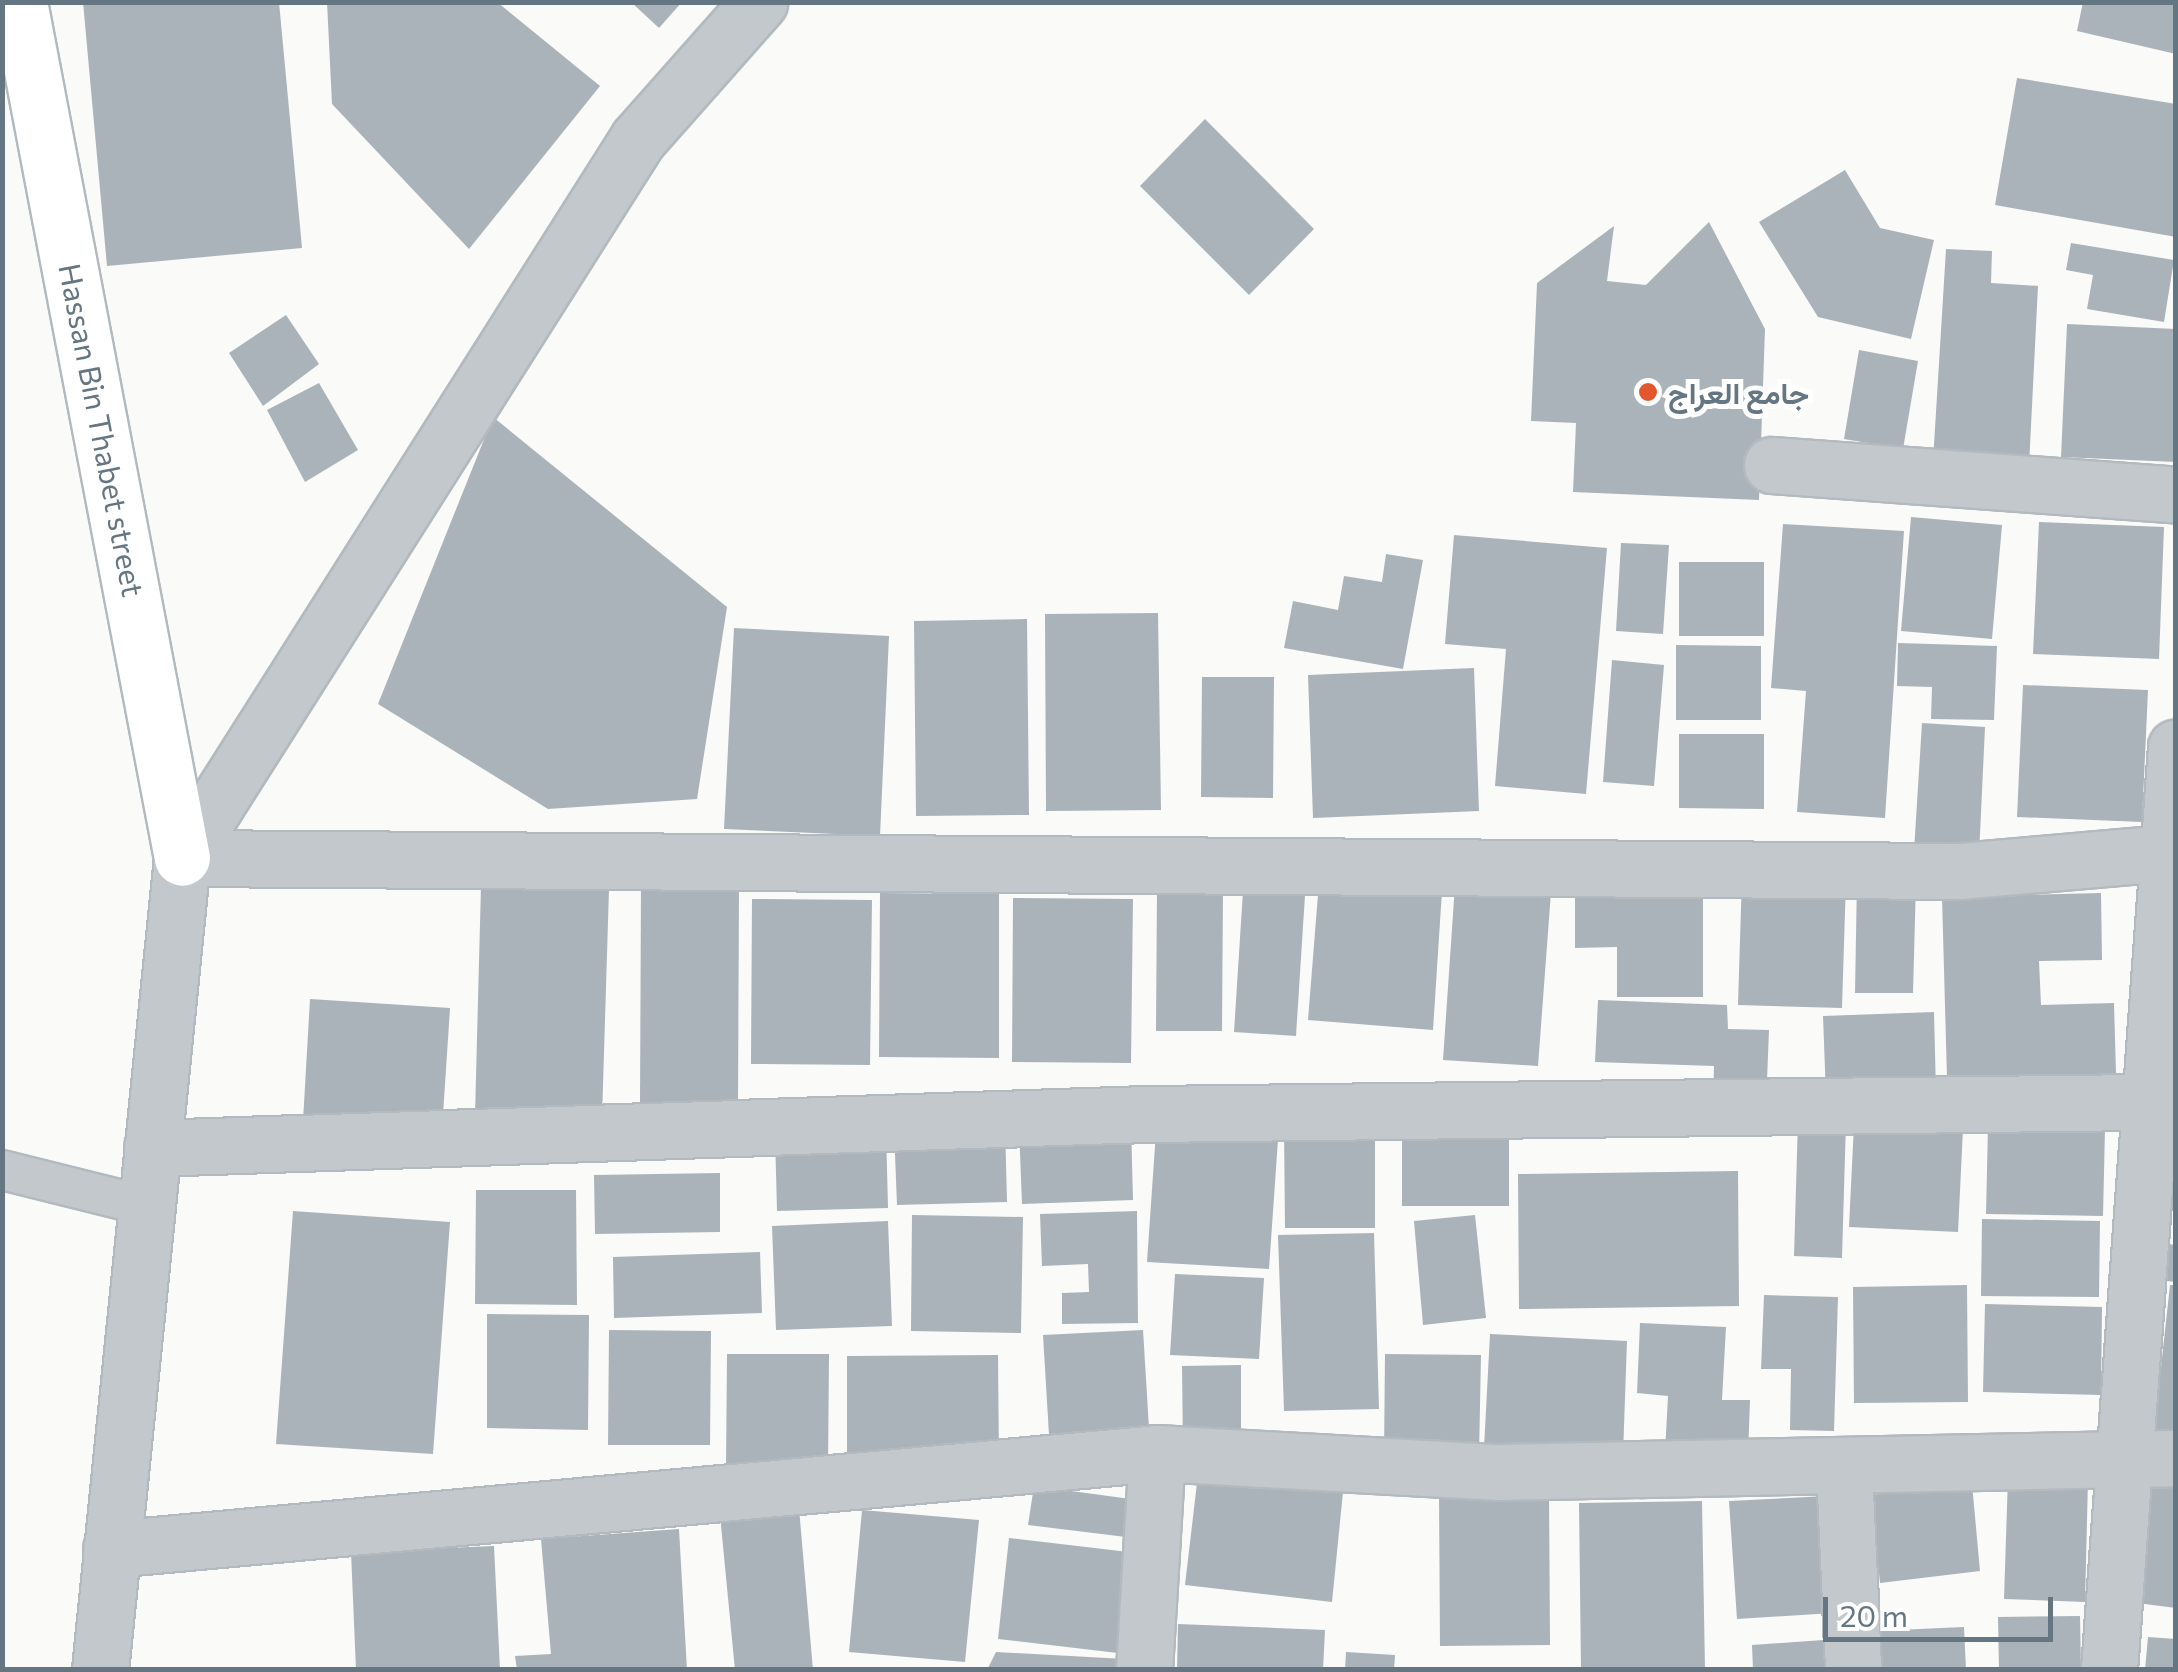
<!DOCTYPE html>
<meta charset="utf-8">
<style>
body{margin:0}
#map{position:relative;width:2178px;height:1672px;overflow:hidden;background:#fafaf8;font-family:Commissioner,Vazirmatn,sans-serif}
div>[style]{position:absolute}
.building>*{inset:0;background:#aab3b9}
.roads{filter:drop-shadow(2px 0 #b3babf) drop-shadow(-2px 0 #b3babf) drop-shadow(0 2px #b3babf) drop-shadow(0 -2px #b3babf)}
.lane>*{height:38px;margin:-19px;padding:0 19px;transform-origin:19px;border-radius:19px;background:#c3c8cc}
.street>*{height:55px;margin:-27.5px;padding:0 27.5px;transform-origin:27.5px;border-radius:27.5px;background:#c3c8cc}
.secondary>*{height:55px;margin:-27.5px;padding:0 27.5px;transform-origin:27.5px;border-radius:27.5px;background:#fff}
.dots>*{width:28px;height:28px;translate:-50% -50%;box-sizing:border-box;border:5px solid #fff;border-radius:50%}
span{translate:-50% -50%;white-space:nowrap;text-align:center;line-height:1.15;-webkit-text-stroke:10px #fff;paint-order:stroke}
.poi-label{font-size:30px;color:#657683;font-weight:700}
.left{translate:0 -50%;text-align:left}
.street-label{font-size:30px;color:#657683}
.frame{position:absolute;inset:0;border:5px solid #657683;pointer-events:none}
.scale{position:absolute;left:1823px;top:1597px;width:230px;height:45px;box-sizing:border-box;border:5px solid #657683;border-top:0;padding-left:12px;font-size:30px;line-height:35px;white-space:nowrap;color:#657683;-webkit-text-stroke:8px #fff;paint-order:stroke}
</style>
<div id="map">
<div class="building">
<i style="clip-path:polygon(83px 2px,279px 2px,302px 248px,107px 266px)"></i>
<i style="clip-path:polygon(327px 2px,497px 2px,600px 86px,469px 249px,332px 104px)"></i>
<i style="clip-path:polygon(631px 2px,682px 2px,659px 28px)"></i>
<i style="clip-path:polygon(2083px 2px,2176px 2px,2176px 54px,2077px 31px)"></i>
<i style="clip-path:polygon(2017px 78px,2176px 104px,2176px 237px,1995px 205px)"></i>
<i style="clip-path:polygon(1205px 119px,1314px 229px,1249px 295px,1140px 186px)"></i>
<i style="clip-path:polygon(1845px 170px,1880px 228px,1934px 240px,1911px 339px,1818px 317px,1759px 222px)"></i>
<i style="clip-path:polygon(1709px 222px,1765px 329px,1759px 500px,1573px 492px,1576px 423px,1531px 421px,1537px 283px,1614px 226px,1607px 281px,1646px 285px)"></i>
<i style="clip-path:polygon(2071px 243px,2174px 260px,2164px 322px,2087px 309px,2093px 275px,2066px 270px)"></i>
<i style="clip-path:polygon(1946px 249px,1992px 251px,1991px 283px,2038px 286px,2029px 466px,1933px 461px)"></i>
<i style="clip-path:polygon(286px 315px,319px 364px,263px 406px,229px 353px)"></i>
<i style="clip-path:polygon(2067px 324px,2176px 329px,2176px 462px,2061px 457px)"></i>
<i style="clip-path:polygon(1859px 350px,1918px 361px,1903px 449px,1844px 439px)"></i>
<i style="clip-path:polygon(319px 383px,358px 450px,305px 482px,267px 410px)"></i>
<i style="clip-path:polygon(493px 417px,727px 607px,697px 799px,548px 809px,378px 704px)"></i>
<i style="clip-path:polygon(1911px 517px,2002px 525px,1992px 639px,1901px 631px)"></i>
<i style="clip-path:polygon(2039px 522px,2164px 527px,2159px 659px,2033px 654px)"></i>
<i style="clip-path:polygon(1783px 524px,1904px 531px,1885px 818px,1797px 812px,1806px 691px,1771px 688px)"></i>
<i style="clip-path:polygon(1454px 535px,1607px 548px,1586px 794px,1495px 786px,1506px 649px,1445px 644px)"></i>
<i style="clip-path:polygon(1621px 543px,1669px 545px,1663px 634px,1616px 631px)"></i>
<i style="clip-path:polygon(1386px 554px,1423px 560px,1403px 669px,1284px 648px,1293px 601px,1338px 610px,1344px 576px,1382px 582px)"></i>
<i style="clip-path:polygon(1679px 562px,1764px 562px,1764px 636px,1679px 636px)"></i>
<i style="clip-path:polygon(1158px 613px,1161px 810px,1046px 811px,1045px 614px)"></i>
<i style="clip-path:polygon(1027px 619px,1029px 815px,916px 816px,914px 621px)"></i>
<i style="clip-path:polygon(734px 628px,889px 636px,880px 836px,724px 829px)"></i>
<i style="clip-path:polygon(1898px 643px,1997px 646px,1994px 720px,1931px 719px,1932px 687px,1897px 686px)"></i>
<i style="clip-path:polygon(1676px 645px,1761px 646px,1761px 720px,1676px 720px)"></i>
<i style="clip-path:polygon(1612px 660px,1664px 665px,1654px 786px,1603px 782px)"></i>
<i style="clip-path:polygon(1474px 668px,1479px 811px,1313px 818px,1308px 675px)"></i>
<i style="clip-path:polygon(1202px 677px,1274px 677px,1273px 798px,1201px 797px)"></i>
<i style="clip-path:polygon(2023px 685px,2148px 690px,2142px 822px,2017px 817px)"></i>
<i style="clip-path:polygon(1922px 723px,1985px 727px,1979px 855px,1914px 851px)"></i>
<i style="clip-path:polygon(1679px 734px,1764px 734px,1764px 809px,1679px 808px)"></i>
<i style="clip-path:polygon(1742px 876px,1846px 879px,1842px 1008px,1738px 1005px)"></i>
<i style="clip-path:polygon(1857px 879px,1916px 881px,1913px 993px,1855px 993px)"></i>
<i style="clip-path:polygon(1319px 882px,1442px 891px,1433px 1030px,1308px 1020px)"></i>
<i style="clip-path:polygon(641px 884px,739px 885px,738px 1105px,640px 1105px)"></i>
<i style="clip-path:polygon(1455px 885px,1551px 892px,1538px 1066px,1443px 1060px)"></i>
<i style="clip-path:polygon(481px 886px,609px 889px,602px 1118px,475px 1115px)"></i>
<i style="clip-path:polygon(1575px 887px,1703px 887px,1703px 997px,1617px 997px,1617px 947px,1575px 948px)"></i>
<i style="clip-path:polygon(1157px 890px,1223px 890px,1222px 1031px,1156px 1031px)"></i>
<i style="clip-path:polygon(1243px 891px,1305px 895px,1296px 1036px,1234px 1032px)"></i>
<i style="clip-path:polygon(880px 893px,999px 894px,999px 1058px,879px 1057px)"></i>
<i style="clip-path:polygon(2101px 893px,2102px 960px,2039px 961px,2041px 1005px,2114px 1003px,2116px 1074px,1947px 1078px,1942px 897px)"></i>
<i style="clip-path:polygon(1013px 898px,1133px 899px,1131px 1063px,1012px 1062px)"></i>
<i style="clip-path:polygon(752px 899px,872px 900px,870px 1065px,751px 1064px)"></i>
<i style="clip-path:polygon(310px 999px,450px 1008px,442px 1130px,303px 1121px)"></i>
<i style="clip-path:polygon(1598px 1000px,1727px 1005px,1728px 1029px,1769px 1030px,1766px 1106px,1713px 1104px,1714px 1066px,1595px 1062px)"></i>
<i style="clip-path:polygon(1934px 1012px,1936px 1092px,1826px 1096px,1823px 1016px)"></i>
<i style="clip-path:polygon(1157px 1117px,1279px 1125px,1269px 1269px,1147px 1262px)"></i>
<i style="clip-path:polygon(1798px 1119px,1846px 1121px,1842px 1258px,1794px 1256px)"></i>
<i style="clip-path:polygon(1131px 1124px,1133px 1200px,1022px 1204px,1019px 1127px)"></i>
<i style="clip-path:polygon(1854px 1124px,1963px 1129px,1958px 1232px,1849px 1227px)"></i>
<i style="clip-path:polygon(1005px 1125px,1007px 1202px,897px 1205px,894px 1129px)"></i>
<i style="clip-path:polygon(1988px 1125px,2105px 1128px,2103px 1216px,1986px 1214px)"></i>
<i style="clip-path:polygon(1284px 1127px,1375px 1128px,1375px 1228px,1285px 1228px)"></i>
<i style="clip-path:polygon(1402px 1130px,1509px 1130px,1509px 1206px,1402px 1206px)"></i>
<i style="clip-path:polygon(886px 1131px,888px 1208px,777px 1211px,775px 1134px)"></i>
<i style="clip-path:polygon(1738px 1171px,1739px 1306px,1519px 1309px,1518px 1174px)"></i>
<i style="clip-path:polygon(720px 1173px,720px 1232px,595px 1234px,594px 1175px)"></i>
<i style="clip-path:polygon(476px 1190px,576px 1190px,577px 1305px,475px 1304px)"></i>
<i style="clip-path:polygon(293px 1211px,450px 1222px,433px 1454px,276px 1444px)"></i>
<i style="clip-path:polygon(1137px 1211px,1138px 1323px,1062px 1324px,1062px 1293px,1089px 1292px,1088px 1264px,1042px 1266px,1040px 1214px)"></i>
<i style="clip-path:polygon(912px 1215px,1023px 1217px,1021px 1333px,911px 1331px)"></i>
<i style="clip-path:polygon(1475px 1215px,1486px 1318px,1423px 1325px,1414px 1221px)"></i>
<i style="clip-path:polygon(1982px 1219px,2100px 1221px,2099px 1297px,1981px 1296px)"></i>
<i style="clip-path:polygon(888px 1221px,892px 1326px,776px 1330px,772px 1226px)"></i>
<i style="clip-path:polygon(1374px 1233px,1379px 1409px,1284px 1411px,1278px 1235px)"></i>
<i style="clip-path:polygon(2162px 1243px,2176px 1245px,2176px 1282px,2157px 1280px)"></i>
<i style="clip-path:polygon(760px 1252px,762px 1313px,614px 1318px,613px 1257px)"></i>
<i style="clip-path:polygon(1175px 1274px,1264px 1278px,1259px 1359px,1170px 1355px)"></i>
<i style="clip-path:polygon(1967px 1285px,1968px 1402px,1854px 1403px,1853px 1287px)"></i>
<i style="clip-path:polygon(2170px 1285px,2176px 1285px,2176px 1443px,2153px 1440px)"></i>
<i style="clip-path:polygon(1764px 1295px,1838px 1297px,1834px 1431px,1790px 1430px,1791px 1369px,1761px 1369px)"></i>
<i style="clip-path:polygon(1985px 1304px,2102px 1307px,2101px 1395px,1983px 1392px)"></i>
<i style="clip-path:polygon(487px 1314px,589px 1315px,588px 1430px,487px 1428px)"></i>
<i style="clip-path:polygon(1640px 1323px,1726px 1327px,1722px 1400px,1750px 1400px,1748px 1455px,1665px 1452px,1668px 1396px,1637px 1393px)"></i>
<i style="clip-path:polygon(609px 1330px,711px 1331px,710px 1445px,608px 1445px)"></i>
<i style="clip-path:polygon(1143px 1330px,1149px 1428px,1049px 1435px,1043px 1335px)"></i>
<i style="clip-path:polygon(1490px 1334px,1627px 1341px,1623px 1455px,1484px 1448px)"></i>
<i style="clip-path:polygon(727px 1354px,829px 1354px,828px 1468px,726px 1468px)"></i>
<i style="clip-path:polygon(1385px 1354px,1481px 1355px,1479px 1456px,1384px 1455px)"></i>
<i style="clip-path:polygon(998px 1355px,999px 1463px,847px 1463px,847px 1356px)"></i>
<i style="clip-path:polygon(1241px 1365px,1241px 1448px,1183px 1448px,1182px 1366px)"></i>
<i style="clip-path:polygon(1199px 1466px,1344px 1482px,1332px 1602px,1185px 1585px)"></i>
<i style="clip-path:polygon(2153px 1469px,2176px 1472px,2176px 1608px,2137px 1603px)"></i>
<i style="clip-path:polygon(2008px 1477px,2088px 1480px,2085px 1602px,2004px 1599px)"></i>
<i style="clip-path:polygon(1972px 1484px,1980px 1571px,1880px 1583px,1871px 1495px)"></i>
<i style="clip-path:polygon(1034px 1486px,1138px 1500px,1134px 1538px,1028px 1525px)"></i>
<i style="clip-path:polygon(1549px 1490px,1550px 1645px,1440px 1646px,1439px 1491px)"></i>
<i style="clip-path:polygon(1827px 1496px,1833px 1613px,1737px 1619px,1729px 1501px)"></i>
<i style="clip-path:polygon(1702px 1501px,1705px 1670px,1581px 1670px,1579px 1503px)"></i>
<i style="clip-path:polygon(799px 1508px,813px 1670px,735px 1670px,720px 1515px)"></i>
<i style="clip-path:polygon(862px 1510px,979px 1520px,965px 1662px,849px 1652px)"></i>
<i style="clip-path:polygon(679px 1529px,687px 1670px,517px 1670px,515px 1656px,551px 1654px,541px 1539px)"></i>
<i style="clip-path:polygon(1009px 1538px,1137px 1553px,1126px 1654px,998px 1639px)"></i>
<i style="clip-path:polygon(494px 1546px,500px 1670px,356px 1670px,351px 1552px)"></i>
<i style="clip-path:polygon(2080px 1616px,2081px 1670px,1999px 1670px,1998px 1617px)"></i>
<i style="clip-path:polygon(1178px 1624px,1325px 1630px,1323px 1670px,1177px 1670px)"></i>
<i style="clip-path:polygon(1964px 1627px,1966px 1670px,1875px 1670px,1874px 1631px)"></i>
<i style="clip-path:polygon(2148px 1637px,2176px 1639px,2176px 1670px,2145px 1670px)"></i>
<i style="clip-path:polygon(1837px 1639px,1839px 1670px,1753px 1670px,1752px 1645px)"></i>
<i style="clip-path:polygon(996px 1652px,1125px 1659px,1125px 1670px,987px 1670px)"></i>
<i style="clip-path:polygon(1346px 1652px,1395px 1655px,1394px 1670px,1345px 1670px)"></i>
</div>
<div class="roads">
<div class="lane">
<i style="left:2px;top:1170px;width:148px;rotate:14deg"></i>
</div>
<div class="street">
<i style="left:1772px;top:465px;width:405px;rotate:4.2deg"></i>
<i style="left:182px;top:858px;width:1778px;rotate:0.42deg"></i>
<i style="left:1960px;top:871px;width:217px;rotate:-5deg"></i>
<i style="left:152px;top:1148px;width:996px;rotate:-1.96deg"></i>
<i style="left:1147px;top:1114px;width:998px;rotate:-0.69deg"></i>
<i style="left:1844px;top:1469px;width:201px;rotate:87.4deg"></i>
<i style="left:111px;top:1549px;width:1050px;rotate:-5.24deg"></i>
<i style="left:1157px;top:1453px;width:342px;rotate:3.2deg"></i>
<i style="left:1498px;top:1472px;width:678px;rotate:-1.18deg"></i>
<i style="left:100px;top:1670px;width:816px;rotate:-84.23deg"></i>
<i style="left:182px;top:858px;width:851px;rotate:-57.62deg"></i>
<i style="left:638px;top:139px;width:183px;rotate:-48.5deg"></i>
<i style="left:1144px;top:1670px;width:217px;rotate:-86.6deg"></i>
<i style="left:2109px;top:1670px;width:925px;rotate:-85.85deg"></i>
</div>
<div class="secondary">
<i style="left:19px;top:2px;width:871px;rotate:79.22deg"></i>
</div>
</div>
<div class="dots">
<i style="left:1648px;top:392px;background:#e4572e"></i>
</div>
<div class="poi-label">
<span class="left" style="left:1668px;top:392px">جامع العراج</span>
</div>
<div class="street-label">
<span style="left:102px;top:430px;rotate:79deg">Hassan Bin Thabet street</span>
</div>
<div class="frame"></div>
<div class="scale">20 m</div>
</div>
